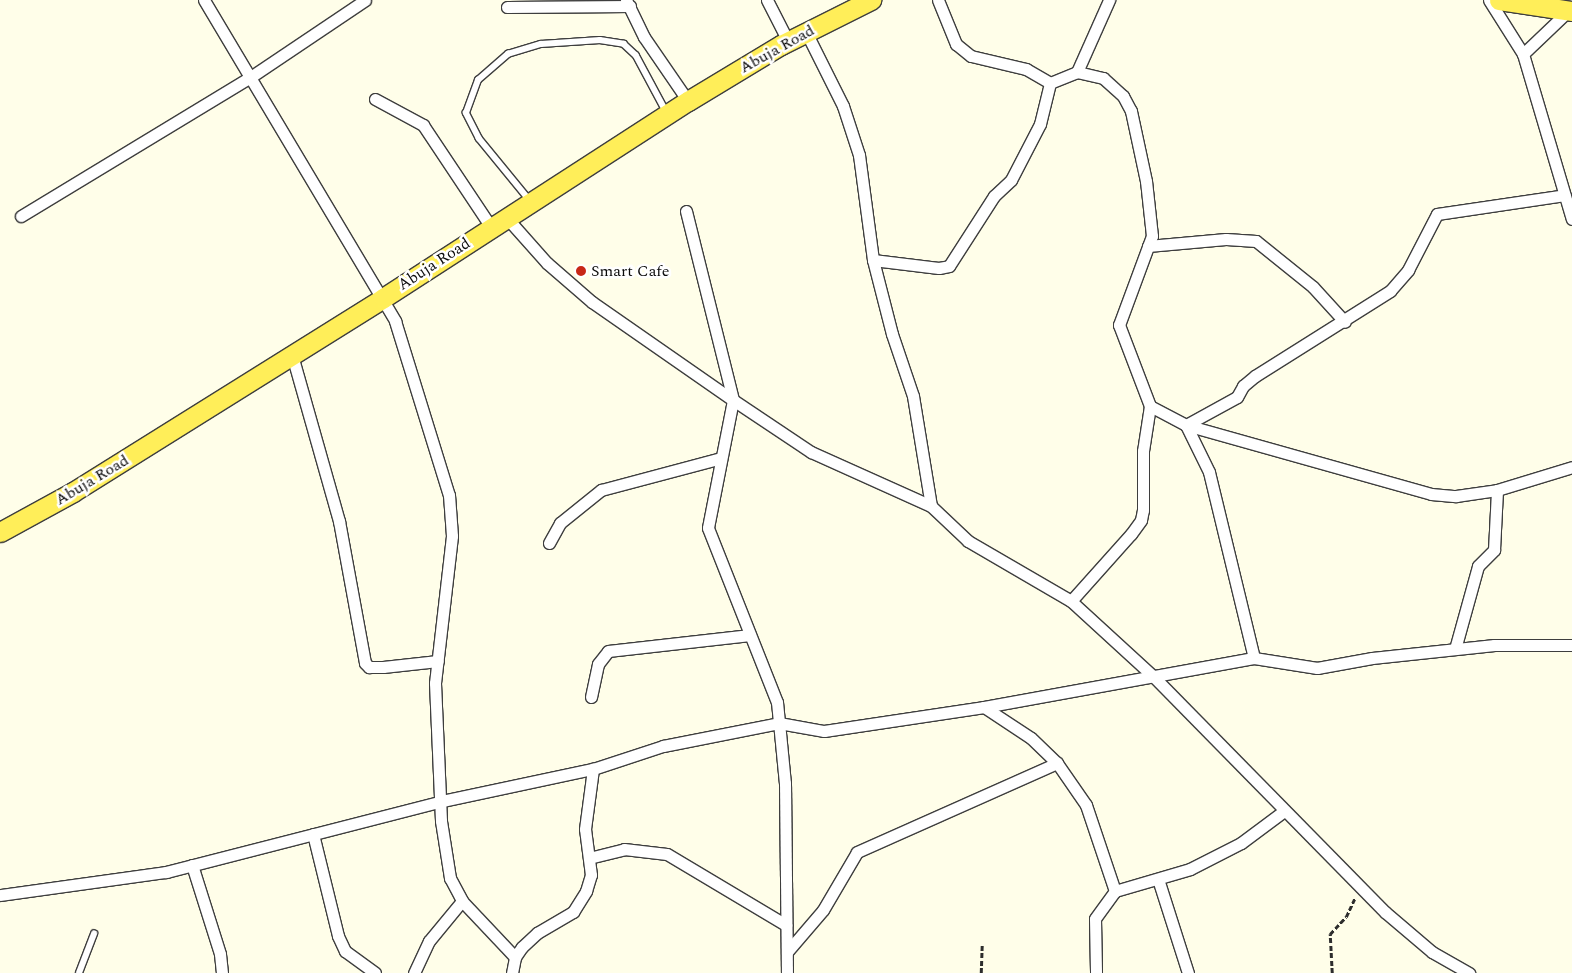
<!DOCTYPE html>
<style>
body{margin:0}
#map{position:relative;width:1572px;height:973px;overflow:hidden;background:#fffee9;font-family:Spectral,serif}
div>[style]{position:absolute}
.path>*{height:2.5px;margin-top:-1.25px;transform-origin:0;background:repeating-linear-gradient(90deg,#2d2d2d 0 5px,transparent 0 7.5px)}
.roads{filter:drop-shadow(1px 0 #3e3e3e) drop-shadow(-1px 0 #3e3e3e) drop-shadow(0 1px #3e3e3e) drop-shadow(0 -1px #3e3e3e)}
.service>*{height:5.5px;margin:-2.75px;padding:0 2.75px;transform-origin:2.75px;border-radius:2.75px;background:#fff}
.minor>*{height:11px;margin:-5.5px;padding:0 5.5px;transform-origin:5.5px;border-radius:5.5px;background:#fff}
.primary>*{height:19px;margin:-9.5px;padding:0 9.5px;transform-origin:9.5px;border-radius:9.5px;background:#ffee59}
.dots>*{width:14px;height:14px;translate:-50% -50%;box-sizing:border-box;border:2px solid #fff;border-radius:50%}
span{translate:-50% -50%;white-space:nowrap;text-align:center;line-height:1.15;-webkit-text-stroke:5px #fff;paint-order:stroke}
.street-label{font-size:16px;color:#0b0b0b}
.poi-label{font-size:16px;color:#0b0b0b}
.left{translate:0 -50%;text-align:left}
</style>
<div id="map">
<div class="path">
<i style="left:981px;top:973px;width:28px;rotate:-88deg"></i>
<i style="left:1332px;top:973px;width:39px;rotate:-93deg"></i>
<i style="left:1330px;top:934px;width:23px;rotate:-47deg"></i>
<i style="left:1346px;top:917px;width:21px;rotate:-65deg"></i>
</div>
<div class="roads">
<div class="service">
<i style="left:529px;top:200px;width:79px;rotate:-129.3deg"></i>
<i style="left:479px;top:139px;width:29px;rotate:-117deg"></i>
<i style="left:466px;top:113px;width:35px;rotate:-70deg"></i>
<i style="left:478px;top:80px;width:40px;rotate:-41deg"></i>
<i style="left:508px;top:54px;width:34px;rotate:-17deg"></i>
<i style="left:541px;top:44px;width:59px;rotate:-3.9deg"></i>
<i style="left:600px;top:40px;width:24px;rotate:9deg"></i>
<i style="left:624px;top:44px;width:16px;rotate:43deg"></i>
<i style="left:636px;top:55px;width:64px;rotate:61.8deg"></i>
<i style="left:79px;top:973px;width:42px;rotate:-69deg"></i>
</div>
<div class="minor">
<i style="left:204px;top:0;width:374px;rotate:59.2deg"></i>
<i style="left:395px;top:321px;width:182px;rotate:72.8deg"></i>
<i style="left:449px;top:495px;width:41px;rotate:85.8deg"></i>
<i style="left:452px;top:536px;width:148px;rotate:96.6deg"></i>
<i style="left:435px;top:683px;width:138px;rotate:87.5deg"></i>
<i style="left:441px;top:821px;width:58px;rotate:81deg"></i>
<i style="left:450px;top:878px;width:26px;rotate:62deg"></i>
<i style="left:462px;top:901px;width:77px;rotate:46.6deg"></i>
<i style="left:626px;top:0;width:41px;rotate:64.1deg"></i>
<i style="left:644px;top:37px;width:78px;rotate:55.5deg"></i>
<i style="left:767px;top:0;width:46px;rotate:62.9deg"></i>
<i style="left:938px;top:0;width:48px;rotate:67.8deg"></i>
<i style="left:956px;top:44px;width:19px;rotate:39deg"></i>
<i style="left:971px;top:56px;width:57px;rotate:13.3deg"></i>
<i style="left:1026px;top:69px;width:28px;rotate:30deg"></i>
<i style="left:1489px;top:0;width:64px;rotate:57.8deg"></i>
<i style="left:1523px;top:54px;width:172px;rotate:73.5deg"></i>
<i style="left:507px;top:7px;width:123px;rotate:-0.5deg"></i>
<i style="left:806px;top:32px;width:83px;rotate:63.4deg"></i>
<i style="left:843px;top:106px;width:52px;rotate:71.9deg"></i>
<i style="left:859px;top:155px;width:106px;rotate:82.4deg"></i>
<i style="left:873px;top:260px;width:76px;rotate:75.6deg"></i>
<i style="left:892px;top:334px;width:65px;rotate:71.3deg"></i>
<i style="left:913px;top:396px;width:111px;rotate:80.7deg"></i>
<i style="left:1523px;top:54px;width:62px;rotate:-43.7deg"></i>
<i style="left:375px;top:99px;width:55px;rotate:28.4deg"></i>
<i style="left:423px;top:125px;width:123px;rotate:56.3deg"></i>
<i style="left:686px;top:211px;width:195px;rotate:76deg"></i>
<i style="left:733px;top:400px;width:130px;rotate:101.1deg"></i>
<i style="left:708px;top:528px;width:187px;rotate:68.4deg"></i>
<i style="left:777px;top:702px;width:81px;rotate:84.4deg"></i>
<i style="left:785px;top:783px;width:190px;rotate:89.4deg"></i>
<i style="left:21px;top:216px;width:270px;rotate:-31.2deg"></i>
<i style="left:252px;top:76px;width:136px;rotate:-33.9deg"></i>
<i style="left:506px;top:217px;width:62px;rotate:48.3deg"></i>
<i style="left:547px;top:263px;width:60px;rotate:40.9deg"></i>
<i style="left:592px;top:302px;width:172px;rotate:34.8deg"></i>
<i style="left:733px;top:400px;width:94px;rotate:33.7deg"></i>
<i style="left:811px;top:452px;width:132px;rotate:24.2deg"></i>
<i style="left:931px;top:506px;width:51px;rotate:43.4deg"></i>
<i style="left:968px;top:541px;width:119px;rotate:30.2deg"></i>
<i style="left:1071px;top:601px;width:114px;rotate:42.5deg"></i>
<i style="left:1155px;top:678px;width:328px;rotate:45.5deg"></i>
<i style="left:1385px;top:912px;width:62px;rotate:40.4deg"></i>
<i style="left:1432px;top:952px;width:43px;rotate:29.6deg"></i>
<i style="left:1148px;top:246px;width:78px;rotate:-5.1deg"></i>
<i style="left:1226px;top:239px;width:30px;rotate:4deg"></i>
<i style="left:1256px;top:241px;width:73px;rotate:38.9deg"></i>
<i style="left:1313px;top:287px;width:47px;rotate:47.6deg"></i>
<i style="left:873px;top:260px;width:66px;rotate:6.9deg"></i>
<i style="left:939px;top:268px;width:10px;rotate:-11deg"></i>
<i style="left:949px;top:266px;width:83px;rotate:-57.3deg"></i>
<i style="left:994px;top:196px;width:23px;rotate:-43deg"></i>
<i style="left:1011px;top:180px;width:63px;rotate:-62.6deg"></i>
<i style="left:1040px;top:124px;width:42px;rotate:-76.3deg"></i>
<i style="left:1050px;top:83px;width:29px;rotate:-22deg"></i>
<i style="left:1077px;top:72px;width:79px;rotate:-66deg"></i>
<i style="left:292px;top:355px;width:173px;rotate:74.2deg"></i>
<i style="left:339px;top:521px;width:144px;rotate:79.6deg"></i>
<i style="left:365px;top:663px;width:6px;rotate:45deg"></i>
<i style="left:369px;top:667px;width:14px"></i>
<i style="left:383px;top:667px;width:55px;rotate:-6.2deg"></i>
<i style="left:1150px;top:406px;width:41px;rotate:27.8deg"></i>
<i style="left:1186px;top:425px;width:52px;rotate:63.9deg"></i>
<i style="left:1209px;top:472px;width:191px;rotate:76.4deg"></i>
<i style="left:1186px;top:425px;width:58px;rotate:-28.8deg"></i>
<i style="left:1237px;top:397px;width:13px;rotate:-61deg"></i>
<i style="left:1243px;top:386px;width:16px;rotate:-40deg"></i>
<i style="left:1255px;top:376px;width:160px;rotate:-32.2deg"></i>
<i style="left:1390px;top:291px;width:28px;rotate:-49deg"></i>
<i style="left:1408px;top:270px;width:63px;rotate:-62.6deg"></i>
<i style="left:1437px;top:214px;width:129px;rotate:-8.4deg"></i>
<i style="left:1186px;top:425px;width:255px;rotate:15.7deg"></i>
<i style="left:1431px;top:494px;width:25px;rotate:5deg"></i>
<i style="left:1456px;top:496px;width:41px;rotate:-8.3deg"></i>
<i style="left:1497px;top:490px;width:78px;rotate:-17deg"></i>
<i style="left:549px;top:543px;width:23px;rotate:-61deg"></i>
<i style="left:560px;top:523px;width:53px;rotate:-38.8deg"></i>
<i style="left:601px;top:490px;width:124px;rotate:-14.9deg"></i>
<i style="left:1071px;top:601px;width:90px;rotate:-48.2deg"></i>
<i style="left:1131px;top:534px;width:17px;rotate:-54deg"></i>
<i style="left:1141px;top:520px;width:10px;rotate:-79deg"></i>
<i style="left:1143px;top:510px;width:59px;rotate:-90deg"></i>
<i style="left:1143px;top:451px;width:46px;rotate:-81.2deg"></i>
<i style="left:1150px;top:406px;width:87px;rotate:-110.9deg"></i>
<i style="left:1119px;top:325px;width:95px;rotate:-69.7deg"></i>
<i style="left:1152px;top:236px;width:55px;rotate:-96.2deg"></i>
<i style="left:1146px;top:181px;width:72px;rotate:-102.1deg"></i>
<i style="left:1131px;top:111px;width:17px;rotate:-118deg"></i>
<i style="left:1123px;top:96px;width:27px;rotate:-138deg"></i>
<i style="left:1103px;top:78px;width:27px;rotate:-167deg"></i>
<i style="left:1455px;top:649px;width:86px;rotate:-74.5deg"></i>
<i style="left:1478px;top:566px;width:23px;rotate:-45deg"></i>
<i style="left:1494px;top:550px;width:60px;rotate:-87.1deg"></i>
<i style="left:591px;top:697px;width:34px;rotate:-78deg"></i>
<i style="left:598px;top:664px;width:16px;rotate:-52deg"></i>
<i style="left:608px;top:651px;width:143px;rotate:-6.4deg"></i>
<i style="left:984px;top:707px;width:56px;rotate:33.4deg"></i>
<i style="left:1031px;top:738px;width:36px;rotate:44deg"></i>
<i style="left:1057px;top:763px;width:51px;rotate:55.4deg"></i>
<i style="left:1086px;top:805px;width:91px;rotate:71.4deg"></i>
<i style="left:1115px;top:891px;width:34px;rotate:126deg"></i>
<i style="left:1095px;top:919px;width:54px;rotate:88.9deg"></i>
<i style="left:313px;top:834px;width:105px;rotate:76.2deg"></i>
<i style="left:338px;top:936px;width:17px;rotate:65deg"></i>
<i style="left:345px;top:951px;width:37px;rotate:36deg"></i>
<i style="left:589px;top:858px;width:36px;rotate:-14deg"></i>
<i style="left:624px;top:849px;width:43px;rotate:6.6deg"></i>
<i style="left:667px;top:854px;width:139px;rotate:30.8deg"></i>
<i style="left:192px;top:865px;width:93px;rotate:72.5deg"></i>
<i style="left:220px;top:954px;width:19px;rotate:84deg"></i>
<i style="left:1158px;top:879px;width:99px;rotate:72.3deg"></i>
<i style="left:1115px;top:891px;width:78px;rotate:-16.3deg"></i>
<i style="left:1190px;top:869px;width:57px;rotate:-27deg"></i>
<i style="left:1241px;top:843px;width:54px;rotate:-36.7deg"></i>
<i style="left:0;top:895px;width:168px;rotate:-7.9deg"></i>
<i style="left:166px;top:872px;width:285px;rotate:-14.4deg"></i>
<i style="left:442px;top:801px;width:154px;rotate:-12deg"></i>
<i style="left:593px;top:769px;width:74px;rotate:-18.2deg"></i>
<i style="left:663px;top:746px;width:118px;rotate:-11.2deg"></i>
<i style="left:779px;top:723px;width:46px;rotate:10.1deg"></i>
<i style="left:824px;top:731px;width:162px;rotate:-8.5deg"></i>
<i style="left:984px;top:707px;width:274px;rotate:-10.3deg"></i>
<i style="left:1254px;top:658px;width:64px;rotate:9deg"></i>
<i style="left:1317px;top:668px;width:56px;rotate:-10.3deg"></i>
<i style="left:1372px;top:658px;width:123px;rotate:-6.1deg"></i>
<i style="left:1494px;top:645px;width:78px"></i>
<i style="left:787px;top:952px;width:55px;rotate:-49.4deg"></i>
<i style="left:823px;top:910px;width:67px;rotate:-59.6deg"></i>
<i style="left:857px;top:852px;width:219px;rotate:-24deg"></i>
<i style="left:414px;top:973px;width:35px;rotate:-65deg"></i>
<i style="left:429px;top:941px;width:52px;rotate:-50.5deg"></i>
<i style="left:512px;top:973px;width:16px;rotate:-79deg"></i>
<i style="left:515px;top:957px;width:12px;rotate:-55deg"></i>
<i style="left:522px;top:947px;width:21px;rotate:-43deg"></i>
<i style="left:537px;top:933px;width:42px;rotate:-30.3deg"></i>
<i style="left:573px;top:912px;width:25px;rotate:-58deg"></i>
<i style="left:586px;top:891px;width:17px;rotate:-73deg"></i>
<i style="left:591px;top:875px;width:46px;rotate:-97.4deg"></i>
<i style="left:585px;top:829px;width:61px;rotate:-82.4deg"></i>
</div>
<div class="primary">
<i style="left:1499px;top:0;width:74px;rotate:8.6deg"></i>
<i style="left:0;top:532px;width:83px;rotate:-28.7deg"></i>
<i style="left:73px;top:492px;width:366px;rotate:-32deg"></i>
<i style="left:383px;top:298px;width:363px;rotate:-32.9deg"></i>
<i style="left:688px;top:101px;width:109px;rotate:-31.1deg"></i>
<i style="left:781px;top:45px;width:101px;rotate:-26.6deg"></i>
</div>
</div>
<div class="dots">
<i style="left:581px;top:271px;background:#c82716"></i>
</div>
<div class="street-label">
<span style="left:777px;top:49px;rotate:-29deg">Abuja Road</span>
<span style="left:434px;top:264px;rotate:-33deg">Abuja Road</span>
<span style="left:92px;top:480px;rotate:-31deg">Abuja Road</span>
</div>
<div class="poi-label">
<span class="left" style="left:591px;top:271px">Smart Cafe</span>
</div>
</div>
